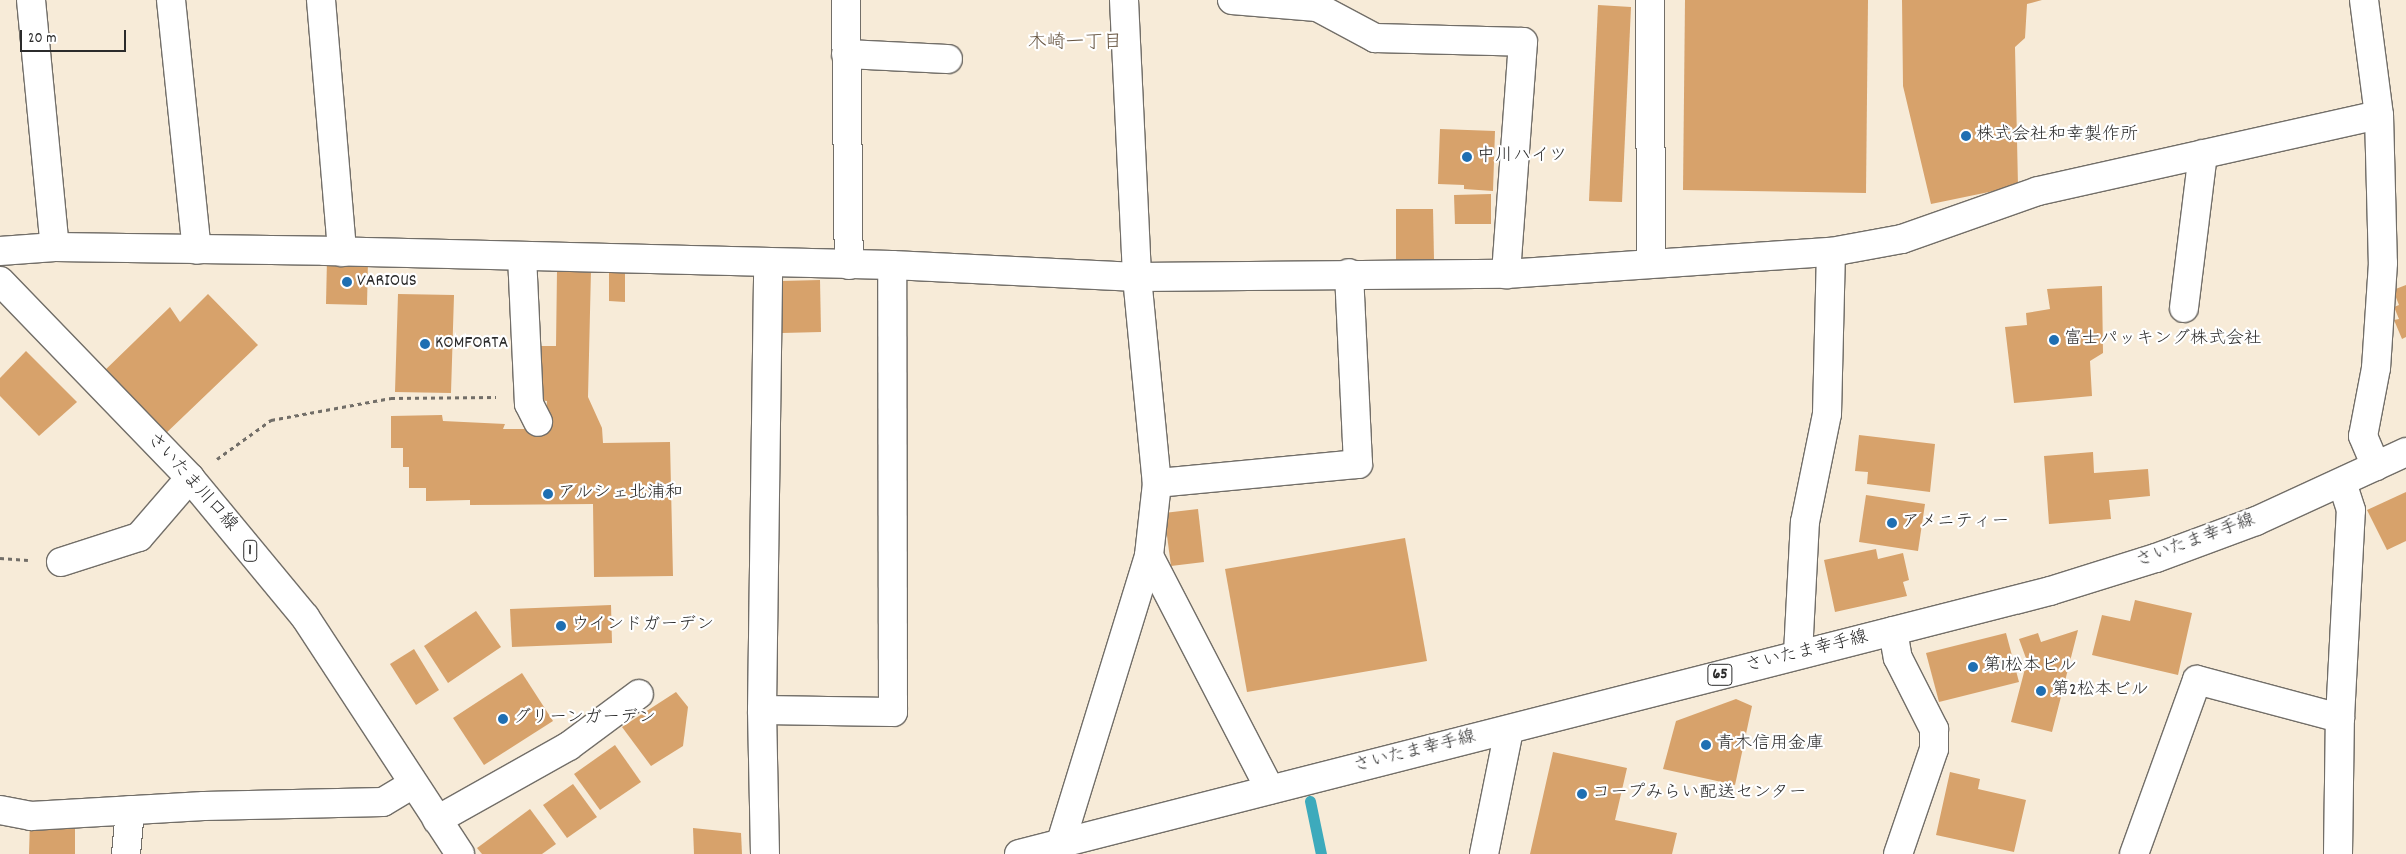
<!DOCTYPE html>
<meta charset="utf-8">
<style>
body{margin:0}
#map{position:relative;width:2406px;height:854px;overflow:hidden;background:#f7ebd8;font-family:Dekko,"Klee One",sans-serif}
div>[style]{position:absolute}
.stream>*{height:11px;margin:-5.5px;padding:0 5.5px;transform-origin:5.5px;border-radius:5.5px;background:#3daabc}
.building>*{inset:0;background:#d7a26b}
.path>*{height:3px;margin-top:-1.5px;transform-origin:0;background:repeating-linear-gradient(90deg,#726e68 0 4px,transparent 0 8px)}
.roads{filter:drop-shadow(1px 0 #726e68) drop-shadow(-1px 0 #726e68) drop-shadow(0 1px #726e68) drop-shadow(0 -1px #726e68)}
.minor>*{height:28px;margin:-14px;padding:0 14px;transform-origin:14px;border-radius:14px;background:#fff}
.major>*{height:28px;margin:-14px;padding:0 14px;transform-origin:14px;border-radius:14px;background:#fff}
.dots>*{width:14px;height:14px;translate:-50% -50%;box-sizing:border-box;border:2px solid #fff;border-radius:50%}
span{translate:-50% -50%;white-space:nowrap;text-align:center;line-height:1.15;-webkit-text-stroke:4.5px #fff;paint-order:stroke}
.shield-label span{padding:1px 4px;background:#fff;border:1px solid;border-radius:4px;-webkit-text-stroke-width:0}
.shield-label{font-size:16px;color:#2b2b2b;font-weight:700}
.poi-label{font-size:18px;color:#2b2b2b}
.left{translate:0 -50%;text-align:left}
.street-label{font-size:18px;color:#2b2b2b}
.neighbourhood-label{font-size:19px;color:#675541}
.scale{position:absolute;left:20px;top:30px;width:106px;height:22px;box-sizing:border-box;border:2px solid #2b2b2b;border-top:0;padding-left:6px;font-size:15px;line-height:18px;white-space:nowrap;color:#2b2b2b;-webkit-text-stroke:4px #fff;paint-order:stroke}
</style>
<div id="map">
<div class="stream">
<i style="left:1310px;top:801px;width:54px;rotate:78.3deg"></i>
</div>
<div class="building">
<i style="clip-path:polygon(1685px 0,1868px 0,1866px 193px,1683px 190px)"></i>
<i style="clip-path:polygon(1902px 0,2042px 0,2027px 4px,2025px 38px,2015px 47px,2018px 186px,1931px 204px,1903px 86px)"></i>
<i style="clip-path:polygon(1598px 5px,1631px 7px,1622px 202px,1589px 201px)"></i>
<i style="clip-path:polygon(1440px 129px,1495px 131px,1493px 191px,1464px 189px,1464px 185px,1438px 184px)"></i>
<i style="clip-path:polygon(1491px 194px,1491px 224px,1455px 224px,1454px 195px)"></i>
<i style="clip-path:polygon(1396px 209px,1433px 209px,1434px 259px,1396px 260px)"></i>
<i style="clip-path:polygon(327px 259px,368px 260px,367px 305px,326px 304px)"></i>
<i style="clip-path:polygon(609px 267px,625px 267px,625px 302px,609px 301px)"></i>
<i style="clip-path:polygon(557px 270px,591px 270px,588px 397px,602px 428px,603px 443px,670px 442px,673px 576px,594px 577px,593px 504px,470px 505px,470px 500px,426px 501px,426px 488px,409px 488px,409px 467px,403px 467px,403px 448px,391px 448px,391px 416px,442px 415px,443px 421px,505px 424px,503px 429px,545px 429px,547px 401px,540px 400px,541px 346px,556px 346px)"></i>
<i style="clip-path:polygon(820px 280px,821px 332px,782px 333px,781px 281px)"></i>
<i style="clip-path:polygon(2406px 285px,2406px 337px,2402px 339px,2394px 320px,2399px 319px,2394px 307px,2399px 305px,2393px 290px)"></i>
<i style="clip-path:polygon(2102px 286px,2103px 353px,2090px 361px,2092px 396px,2014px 403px,2005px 327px,2027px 325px,2026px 313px,2050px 309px,2047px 289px)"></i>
<i style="clip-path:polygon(208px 294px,258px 345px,162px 437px,100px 375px,170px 307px,180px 322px)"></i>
<i style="clip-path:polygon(398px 294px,454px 295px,451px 393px,395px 392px)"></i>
<i style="clip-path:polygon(26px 351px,77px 402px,39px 436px,0 396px,0 378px)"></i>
<i style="clip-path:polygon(1859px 435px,1935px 444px,1930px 492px,1867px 484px,1868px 472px,1855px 471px)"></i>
<i style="clip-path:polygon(2093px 452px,2094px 473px,2148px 469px,2150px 496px,2109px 500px,2111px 519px,2049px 524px,2044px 456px)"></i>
<i style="clip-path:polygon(2406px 492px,2406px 541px,2387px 550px,2367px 510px)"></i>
<i style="clip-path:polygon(1866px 495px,1925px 504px,1918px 551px,1859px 542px)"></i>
<i style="clip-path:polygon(1198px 509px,1204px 562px,1171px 566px,1164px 513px)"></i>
<i style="clip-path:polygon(1405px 538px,1427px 661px,1247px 692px,1225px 569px)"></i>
<i style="clip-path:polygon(1876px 549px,1878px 559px,1903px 553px,1909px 580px,1903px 582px,1907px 596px,1835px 612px,1824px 560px)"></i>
<i style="clip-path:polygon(2135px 600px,2192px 613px,2178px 675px,2092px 655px,2102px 615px,2130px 621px)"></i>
<i style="clip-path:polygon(611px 605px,612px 643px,512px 647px,510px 609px)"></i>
<i style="clip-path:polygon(476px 611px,501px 647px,448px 683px,424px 646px)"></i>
<i style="clip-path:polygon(2078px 630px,2052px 732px,2011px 722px,2027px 661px,2019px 639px,2038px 633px,2041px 642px)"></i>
<i style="clip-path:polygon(2006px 633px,2019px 682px,1939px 702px,1926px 653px)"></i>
<i style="clip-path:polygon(414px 649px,439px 690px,416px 705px,390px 664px)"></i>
<i style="clip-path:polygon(522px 673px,553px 721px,484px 765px,453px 718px)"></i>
<i style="clip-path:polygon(676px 692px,688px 707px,683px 746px,651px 766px,622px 727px)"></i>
<i style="clip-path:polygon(1736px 699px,1752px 706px,1735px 785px,1663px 769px,1676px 721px)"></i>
<i style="clip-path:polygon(615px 745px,641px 782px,600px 810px,574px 774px)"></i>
<i style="clip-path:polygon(1553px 752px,1627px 768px,1615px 820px,1677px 833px,1672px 854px,1530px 854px)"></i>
<i style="clip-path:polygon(1950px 772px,1980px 779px,1978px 789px,2026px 800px,2014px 852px,1936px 835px)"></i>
<i style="clip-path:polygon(573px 784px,597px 817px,567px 838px,543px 805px)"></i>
<i style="clip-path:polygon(530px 809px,556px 844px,542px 854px,482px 854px,477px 848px)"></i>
<i style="clip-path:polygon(30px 820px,75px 823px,75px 854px,29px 854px)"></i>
<i style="clip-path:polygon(693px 828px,741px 833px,742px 854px,694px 854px)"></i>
</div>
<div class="path">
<i style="left:217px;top:459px;width:67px;rotate:-35.8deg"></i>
<i style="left:271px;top:420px;width:122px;rotate:-10.4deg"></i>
<i style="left:391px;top:398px;width:105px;rotate:-0.5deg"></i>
<i style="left:0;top:558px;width:28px;rotate:4deg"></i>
</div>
<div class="roads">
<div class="minor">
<i style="left:31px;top:0;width:248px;rotate:84.5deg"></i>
<i style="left:171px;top:0;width:251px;rotate:84.1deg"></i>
<i style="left:321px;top:0;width:253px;rotate:85.2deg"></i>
<i style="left:846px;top:0;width:265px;rotate:89.4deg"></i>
<i style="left:1124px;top:0;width:277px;rotate:87.3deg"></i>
<i style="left:1137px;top:277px;width:207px;rotate:84.5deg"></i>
<i style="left:1157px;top:483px;width:73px;rotate:96.3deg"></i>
<i style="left:1232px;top:0;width:85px;rotate:4.7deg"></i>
<i style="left:1317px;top:7px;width:66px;rotate:28.1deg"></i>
<i style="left:1375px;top:38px;width:148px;rotate:1.5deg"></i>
<i style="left:1523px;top:42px;width:233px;rotate:94.2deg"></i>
<i style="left:1650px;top:0;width:263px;rotate:89.8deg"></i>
<i style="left:2364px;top:0;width:116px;rotate:82.6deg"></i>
<i style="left:2379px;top:115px;width:148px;rotate:88.5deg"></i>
<i style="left:2383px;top:263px;width:105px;rotate:93.8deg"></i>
<i style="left:2376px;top:368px;width:69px;rotate:100.8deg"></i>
<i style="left:2363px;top:436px;width:33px;rotate:67deg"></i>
<i style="left:846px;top:54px;width:102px;rotate:2.8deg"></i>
<i style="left:0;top:251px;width:55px;rotate:-4.2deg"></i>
<i style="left:55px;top:247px;width:270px;rotate:0.8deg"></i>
<i style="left:325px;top:251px;width:567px;rotate:1.41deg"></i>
<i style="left:892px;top:265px;width:245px;rotate:2.8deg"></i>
<i style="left:1137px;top:277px;width:369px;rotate:-0.5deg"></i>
<i style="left:1506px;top:274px;width:326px;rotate:-3.9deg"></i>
<i style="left:1831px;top:252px;width:72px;rotate:-10.4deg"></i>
<i style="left:1902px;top:239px;width:144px;rotate:-19.4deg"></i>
<i style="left:2038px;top:191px;width:349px;rotate:-12.6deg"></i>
<i style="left:522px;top:256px;width:148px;rotate:87.3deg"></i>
<i style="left:529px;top:404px;width:20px;rotate:63deg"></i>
<i style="left:2184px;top:308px;width:155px;rotate:-83deg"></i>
<i style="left:1157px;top:483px;width:202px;rotate:-5.4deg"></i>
<i style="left:1358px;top:464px;width:191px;rotate:-92.7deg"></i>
<i style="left:61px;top:562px;width:82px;rotate:-17.8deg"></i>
<i style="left:139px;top:537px;width:78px;rotate:-49.2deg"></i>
<i style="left:1893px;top:631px;width:27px;rotate:80deg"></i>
<i style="left:1898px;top:658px;width:80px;rotate:63.1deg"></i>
<i style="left:1934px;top:729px;width:20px;rotate:90deg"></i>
<i style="left:1934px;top:749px;width:111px;rotate:108.9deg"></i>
<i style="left:1798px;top:654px;width:132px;rotate:-87deg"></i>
<i style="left:1805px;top:522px;width:110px;rotate:-78.5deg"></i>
<i style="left:1827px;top:414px;width:162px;rotate:-88.6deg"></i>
<i style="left:762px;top:710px;width:131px;rotate:0.9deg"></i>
<i style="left:893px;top:712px;width:447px;rotate:-90.1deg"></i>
<i style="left:0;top:810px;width:32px;rotate:11deg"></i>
<i style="left:31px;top:816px;width:173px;rotate:-3.3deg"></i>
<i style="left:204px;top:806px;width:179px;rotate:-1.3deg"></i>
<i style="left:383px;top:802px;width:35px;rotate:-31deg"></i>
<i style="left:437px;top:820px;width:151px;rotate:-29.3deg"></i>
<i style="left:569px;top:746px;width:87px;rotate:-36.6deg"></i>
<i style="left:1061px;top:842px;width:299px;rotate:-72.9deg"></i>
<i style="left:1149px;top:556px;width:263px;rotate:62.6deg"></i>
<i style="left:126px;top:854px;width:44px;rotate:-84.8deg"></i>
<i style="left:765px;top:854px;width:144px;rotate:-91.2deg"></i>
<i style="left:762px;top:710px;width:448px;rotate:-89.2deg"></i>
<i style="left:1484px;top:854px;width:126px;rotate:-78.6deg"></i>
<i style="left:2134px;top:854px;width:185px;rotate:-70.1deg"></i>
<i style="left:2197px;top:680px;width:148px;rotate:14.9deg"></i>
<i style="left:2338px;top:854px;width:136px;rotate:-89.2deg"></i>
<i style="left:2340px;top:718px;width:208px;rotate:-87deg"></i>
<i style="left:2351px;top:510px;width:28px;rotate:-108deg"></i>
</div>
<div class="major">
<i style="left:0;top:281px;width:274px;rotate:46deg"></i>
<i style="left:190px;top:478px;width:180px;rotate:50.4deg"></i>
<i style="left:305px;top:617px;width:283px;rotate:56.8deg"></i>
<i style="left:1019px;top:854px;width:1064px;rotate:-14.31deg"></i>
<i style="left:2050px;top:591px;width:111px;rotate:-17.3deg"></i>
<i style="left:2156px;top:558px;width:107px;rotate:-20.3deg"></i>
<i style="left:2256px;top:521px;width:165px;rotate:-24.7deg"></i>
</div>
</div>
<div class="dots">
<i style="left:1966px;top:136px;background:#1f6fb2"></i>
<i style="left:1467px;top:157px;background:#1f6fb2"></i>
<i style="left:347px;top:282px;background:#1f6fb2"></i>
<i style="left:2054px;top:340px;background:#1f6fb2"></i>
<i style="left:425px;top:344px;background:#1f6fb2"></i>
<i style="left:548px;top:494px;background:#1f6fb2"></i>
<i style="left:1892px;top:523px;background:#1f6fb2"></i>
<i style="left:561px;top:626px;background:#1f6fb2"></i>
<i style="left:1973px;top:667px;background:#1f6fb2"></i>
<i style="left:2041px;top:691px;background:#1f6fb2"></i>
<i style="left:503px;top:719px;background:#1f6fb2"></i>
<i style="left:1706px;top:745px;background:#1f6fb2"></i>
<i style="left:1582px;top:794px;background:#1f6fb2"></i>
</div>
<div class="shield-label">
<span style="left:250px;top:551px">1</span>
<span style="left:1720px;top:675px">65</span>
</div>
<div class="poi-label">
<span class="left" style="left:1976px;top:136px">株式会社和幸製作所</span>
<span class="left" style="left:1477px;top:157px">中川ハイツ</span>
<span class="left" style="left:357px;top:282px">VARIOUS</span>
<span class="left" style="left:2064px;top:340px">富士パッキング株式会社</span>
<span class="left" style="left:435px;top:344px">KOMFORTA</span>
<span class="left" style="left:558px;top:494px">アルシェ北浦和</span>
<span class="left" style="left:1902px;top:523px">アメニティー</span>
<span class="left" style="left:571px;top:626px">ウインドガーデン</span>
<span class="left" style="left:1983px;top:667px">第1松本ビル</span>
<span class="left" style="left:2051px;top:691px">第2松本ビル</span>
<span class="left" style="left:513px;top:719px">グリーンガーデン</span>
<span class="left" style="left:1716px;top:745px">青木信用金庫</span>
<span class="left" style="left:1592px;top:794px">コープみらい配送センター</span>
</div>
<div class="street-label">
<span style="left:191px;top:483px;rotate:48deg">さいたま川口線</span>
<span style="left:2196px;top:542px;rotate:-20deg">さいたま幸手線</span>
<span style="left:1807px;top:653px;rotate:-14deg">さいたま幸手線</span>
<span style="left:1415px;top:753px;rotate:-14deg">さいたま幸手線</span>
</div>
<div class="neighbourhood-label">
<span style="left:1075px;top:44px">木崎一丁目</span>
</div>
<div class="scale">20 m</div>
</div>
